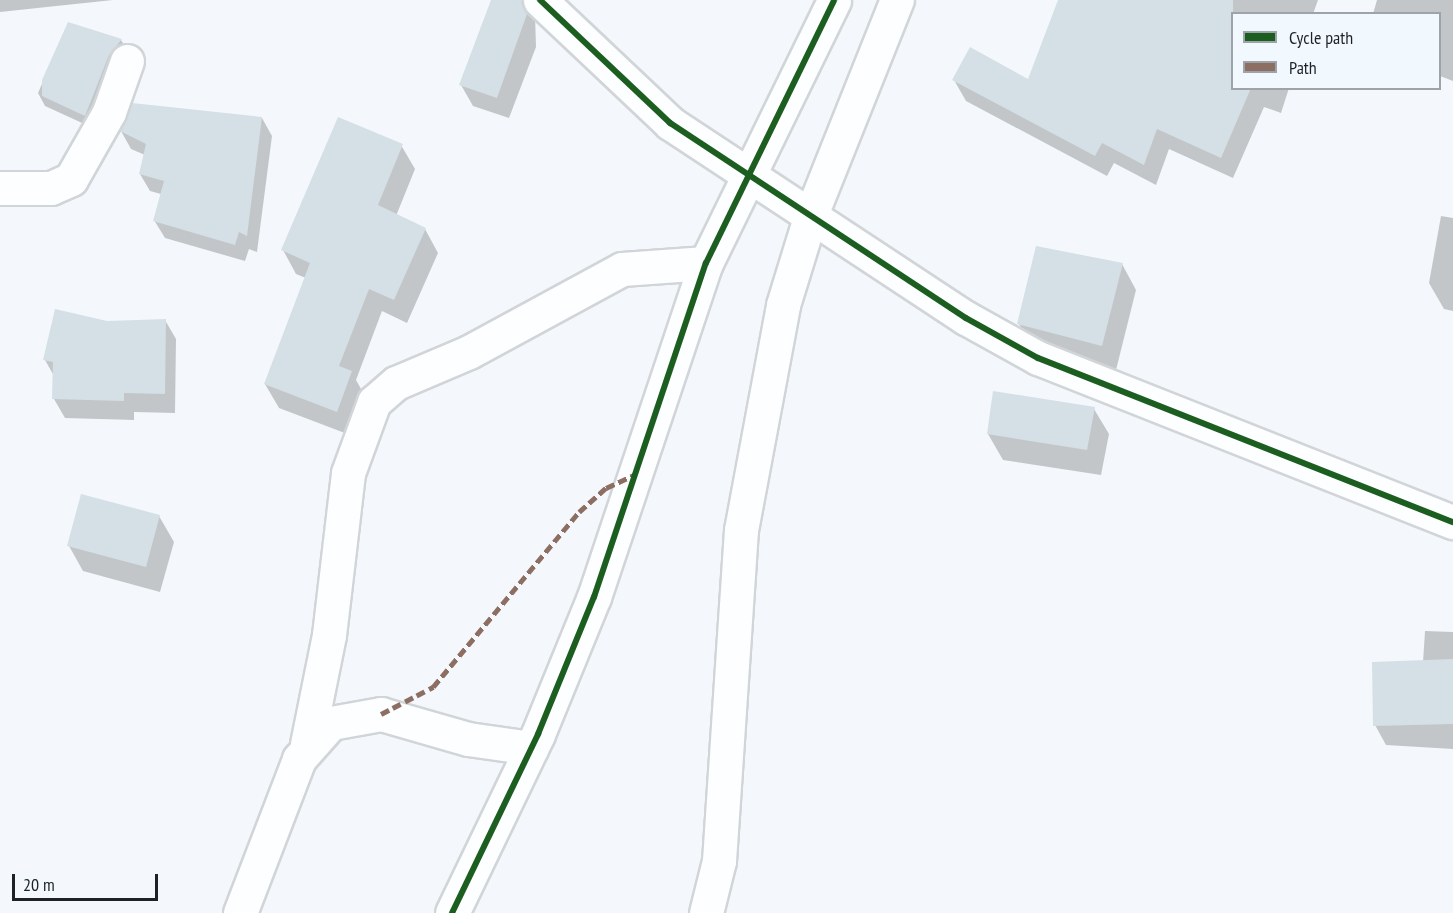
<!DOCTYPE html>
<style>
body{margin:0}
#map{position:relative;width:1453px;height:913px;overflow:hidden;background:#f4f8fc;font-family:"PT Sans Narrow",sans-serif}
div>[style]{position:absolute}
.shadow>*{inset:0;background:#0003}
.building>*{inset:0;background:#d4e0e5}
.roads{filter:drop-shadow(2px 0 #d1d5d8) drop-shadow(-2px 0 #d1d5d8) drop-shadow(0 2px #d1d5d8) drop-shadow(0 -2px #d1d5d8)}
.minor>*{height:33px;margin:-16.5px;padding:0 16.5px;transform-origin:16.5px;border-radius:16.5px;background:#fdfeff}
.quiet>*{height:4.5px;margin-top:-2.25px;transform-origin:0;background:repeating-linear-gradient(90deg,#8d6e63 0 9px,transparent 0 13.5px)}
.cycleway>*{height:6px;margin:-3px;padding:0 3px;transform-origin:3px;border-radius:3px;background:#1b5e20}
span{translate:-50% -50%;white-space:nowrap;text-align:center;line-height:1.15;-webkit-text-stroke:4.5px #f1f9ff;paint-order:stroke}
.legend{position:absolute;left:1231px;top:12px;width:210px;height:78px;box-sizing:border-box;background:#f1f9ff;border:2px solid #9da3a8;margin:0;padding:8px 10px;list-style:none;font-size:18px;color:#1f2225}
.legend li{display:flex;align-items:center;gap:12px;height:30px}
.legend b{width:30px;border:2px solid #9da3a8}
.scale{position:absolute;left:12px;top:874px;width:146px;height:27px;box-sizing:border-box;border:3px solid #1f2225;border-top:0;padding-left:8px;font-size:18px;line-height:21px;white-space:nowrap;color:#1f2225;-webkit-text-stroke:4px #f1f9ff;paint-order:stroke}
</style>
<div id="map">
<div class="shadow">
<i style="clip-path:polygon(0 0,113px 0,0 12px)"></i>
<i style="clip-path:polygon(493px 0,526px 0,535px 15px,536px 47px,509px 118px,473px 106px,461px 85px)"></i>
<i style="clip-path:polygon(1060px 0,1318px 0,1313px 14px,1232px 14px,1232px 88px,1289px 88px,1281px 113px,1264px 107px,1233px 178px,1169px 149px,1156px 185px,1114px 163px,1107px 176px,966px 101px,954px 80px,1029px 81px)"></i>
<i style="clip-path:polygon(1377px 0,1453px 0,1453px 81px,1440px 76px,1440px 14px,1373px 14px)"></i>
<i style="clip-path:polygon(68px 24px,121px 40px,129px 53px,93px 128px,45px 106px,38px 93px)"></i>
<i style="clip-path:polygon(262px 118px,272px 136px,257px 252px,249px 249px,245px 261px,165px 238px,154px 220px,161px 194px,150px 191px,140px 174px,145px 155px,131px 149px,121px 131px)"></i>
<i style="clip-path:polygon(401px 145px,415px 169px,396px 216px,425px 229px,438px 253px,407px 323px,382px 311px,356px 380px,365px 396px,350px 435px,279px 408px,265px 384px,306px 278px,296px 274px,283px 250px)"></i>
<i style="clip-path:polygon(1441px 216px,1453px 218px,1453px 311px,1444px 309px,1429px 283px)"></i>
<i style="clip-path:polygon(1122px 264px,1136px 290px,1116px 370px,1034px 350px,1019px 324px)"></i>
<i style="clip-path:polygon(165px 320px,176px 339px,175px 413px,134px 412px,134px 420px,65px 418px,54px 399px,54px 376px,45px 360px,107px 323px)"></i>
<i style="clip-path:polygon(1094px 409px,1109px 434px,1101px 475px,1003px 460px,988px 434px)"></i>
<i style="clip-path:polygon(159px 516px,174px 542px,160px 592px,83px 571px,69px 546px)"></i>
<i style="clip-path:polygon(1425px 631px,1453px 632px,1453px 749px,1386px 745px,1375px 725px,1423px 662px)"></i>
</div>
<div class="building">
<i style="clip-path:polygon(491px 0,522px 0,527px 14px,497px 98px,459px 85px)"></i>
<i style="clip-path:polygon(1058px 0,1233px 0,1233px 88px,1251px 88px,1221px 158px,1157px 129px,1144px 165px,1102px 143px,1095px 156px,952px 80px,970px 47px,1028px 79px)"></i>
<i style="clip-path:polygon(68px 22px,122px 39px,109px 55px,85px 116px,42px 96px,42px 80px)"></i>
<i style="clip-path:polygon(132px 103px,262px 117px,247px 236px,239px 232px,235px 245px,153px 221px,164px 181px,139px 174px,146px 144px,120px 131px)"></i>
<i style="clip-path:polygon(338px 117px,403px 144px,378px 205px,426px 228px,394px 300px,369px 289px,339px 366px,352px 371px,337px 412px,264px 384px,310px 263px,281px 250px)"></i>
<i style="clip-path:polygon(1036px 246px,1123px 263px,1102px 346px,1017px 324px)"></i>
<i style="clip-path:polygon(55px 309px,107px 321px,166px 319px,165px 394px,124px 393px,124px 401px,52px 399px,53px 362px,43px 360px)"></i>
<i style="clip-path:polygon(993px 391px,1095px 407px,1087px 450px,987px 434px)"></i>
<i style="clip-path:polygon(81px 494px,160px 515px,146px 567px,67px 546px)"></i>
<i style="clip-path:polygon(1453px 659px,1453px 724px,1373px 726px,1372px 662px)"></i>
</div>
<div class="roads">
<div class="minor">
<i style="left:540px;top:0;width:179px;rotate:43.4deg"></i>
<i style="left:670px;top:123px;width:354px;rotate:33.4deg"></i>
<i style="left:966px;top:318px;width:82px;rotate:29.1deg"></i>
<i style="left:1038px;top:358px;width:446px;rotate:21.6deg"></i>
<i style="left:0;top:188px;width:51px"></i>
<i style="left:51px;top:188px;width:22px;rotate:-24deg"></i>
<i style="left:71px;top:179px;width:77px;rotate:-60.4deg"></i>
<i style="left:109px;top:112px;width:54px;rotate:-70.6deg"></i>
<i style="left:307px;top:744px;width:111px;rotate:-78.6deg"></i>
<i style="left:329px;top:635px;width:163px;rotate:-83.3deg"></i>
<i style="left:348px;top:473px;width:76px;rotate:-69.9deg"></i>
<i style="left:374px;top:402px;width:29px;rotate:-41deg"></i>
<i style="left:396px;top:383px;width:79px;rotate:-23deg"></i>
<i style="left:469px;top:352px;width:174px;rotate:-28.5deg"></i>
<i style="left:622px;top:269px;width:84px;rotate:-4.1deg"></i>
<i style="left:240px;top:913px;width:165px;rotate:-69deg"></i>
<i style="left:299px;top:759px;width:48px;rotate:-48.4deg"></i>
<i style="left:331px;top:723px;width:51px;rotate:-10.2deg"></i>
<i style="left:381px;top:714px;width:91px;rotate:16deg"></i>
<i style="left:468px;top:739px;width:64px;rotate:8.1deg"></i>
<i style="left:452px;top:913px;width:199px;rotate:-64.3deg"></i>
<i style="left:538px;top:734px;width:148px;rotate:-67.8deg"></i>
<i style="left:594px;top:597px;width:352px;rotate:-71.5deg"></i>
<i style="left:706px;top:263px;width:292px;rotate:-64deg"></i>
<i style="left:706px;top:913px;width:54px;rotate:-76deg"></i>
<i style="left:719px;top:861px;width:332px;rotate:-86.2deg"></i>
<i style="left:741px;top:530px;width:229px;rotate:-79.4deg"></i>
<i style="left:783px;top:305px;width:92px;rotate:-72.9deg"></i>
<i style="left:810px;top:217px;width:234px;rotate:-68.2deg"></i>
</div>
</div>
<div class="quiet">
<i style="left:381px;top:714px;width:59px;rotate:-27.4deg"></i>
<i style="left:433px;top:687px;width:228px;rotate:-50.2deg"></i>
<i style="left:579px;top:512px;width:36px;rotate:-42deg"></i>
<i style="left:606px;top:488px;width:33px;rotate:-25deg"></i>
</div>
<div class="cycleway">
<i style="left:540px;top:0;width:179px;rotate:43.4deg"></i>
<i style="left:670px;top:123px;width:354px;rotate:33.4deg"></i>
<i style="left:966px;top:318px;width:82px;rotate:29.1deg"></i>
<i style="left:1038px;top:358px;width:446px;rotate:21.6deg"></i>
<i style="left:452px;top:913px;width:199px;rotate:-64.3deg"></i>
<i style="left:538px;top:734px;width:148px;rotate:-67.8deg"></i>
<i style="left:594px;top:597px;width:352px;rotate:-71.5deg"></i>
<i style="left:706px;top:263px;width:292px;rotate:-64deg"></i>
</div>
<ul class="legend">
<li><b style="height:8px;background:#1b5e20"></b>Cycle path</li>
<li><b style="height:8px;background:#8d6e63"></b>Path</li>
</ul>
<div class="scale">20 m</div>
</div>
